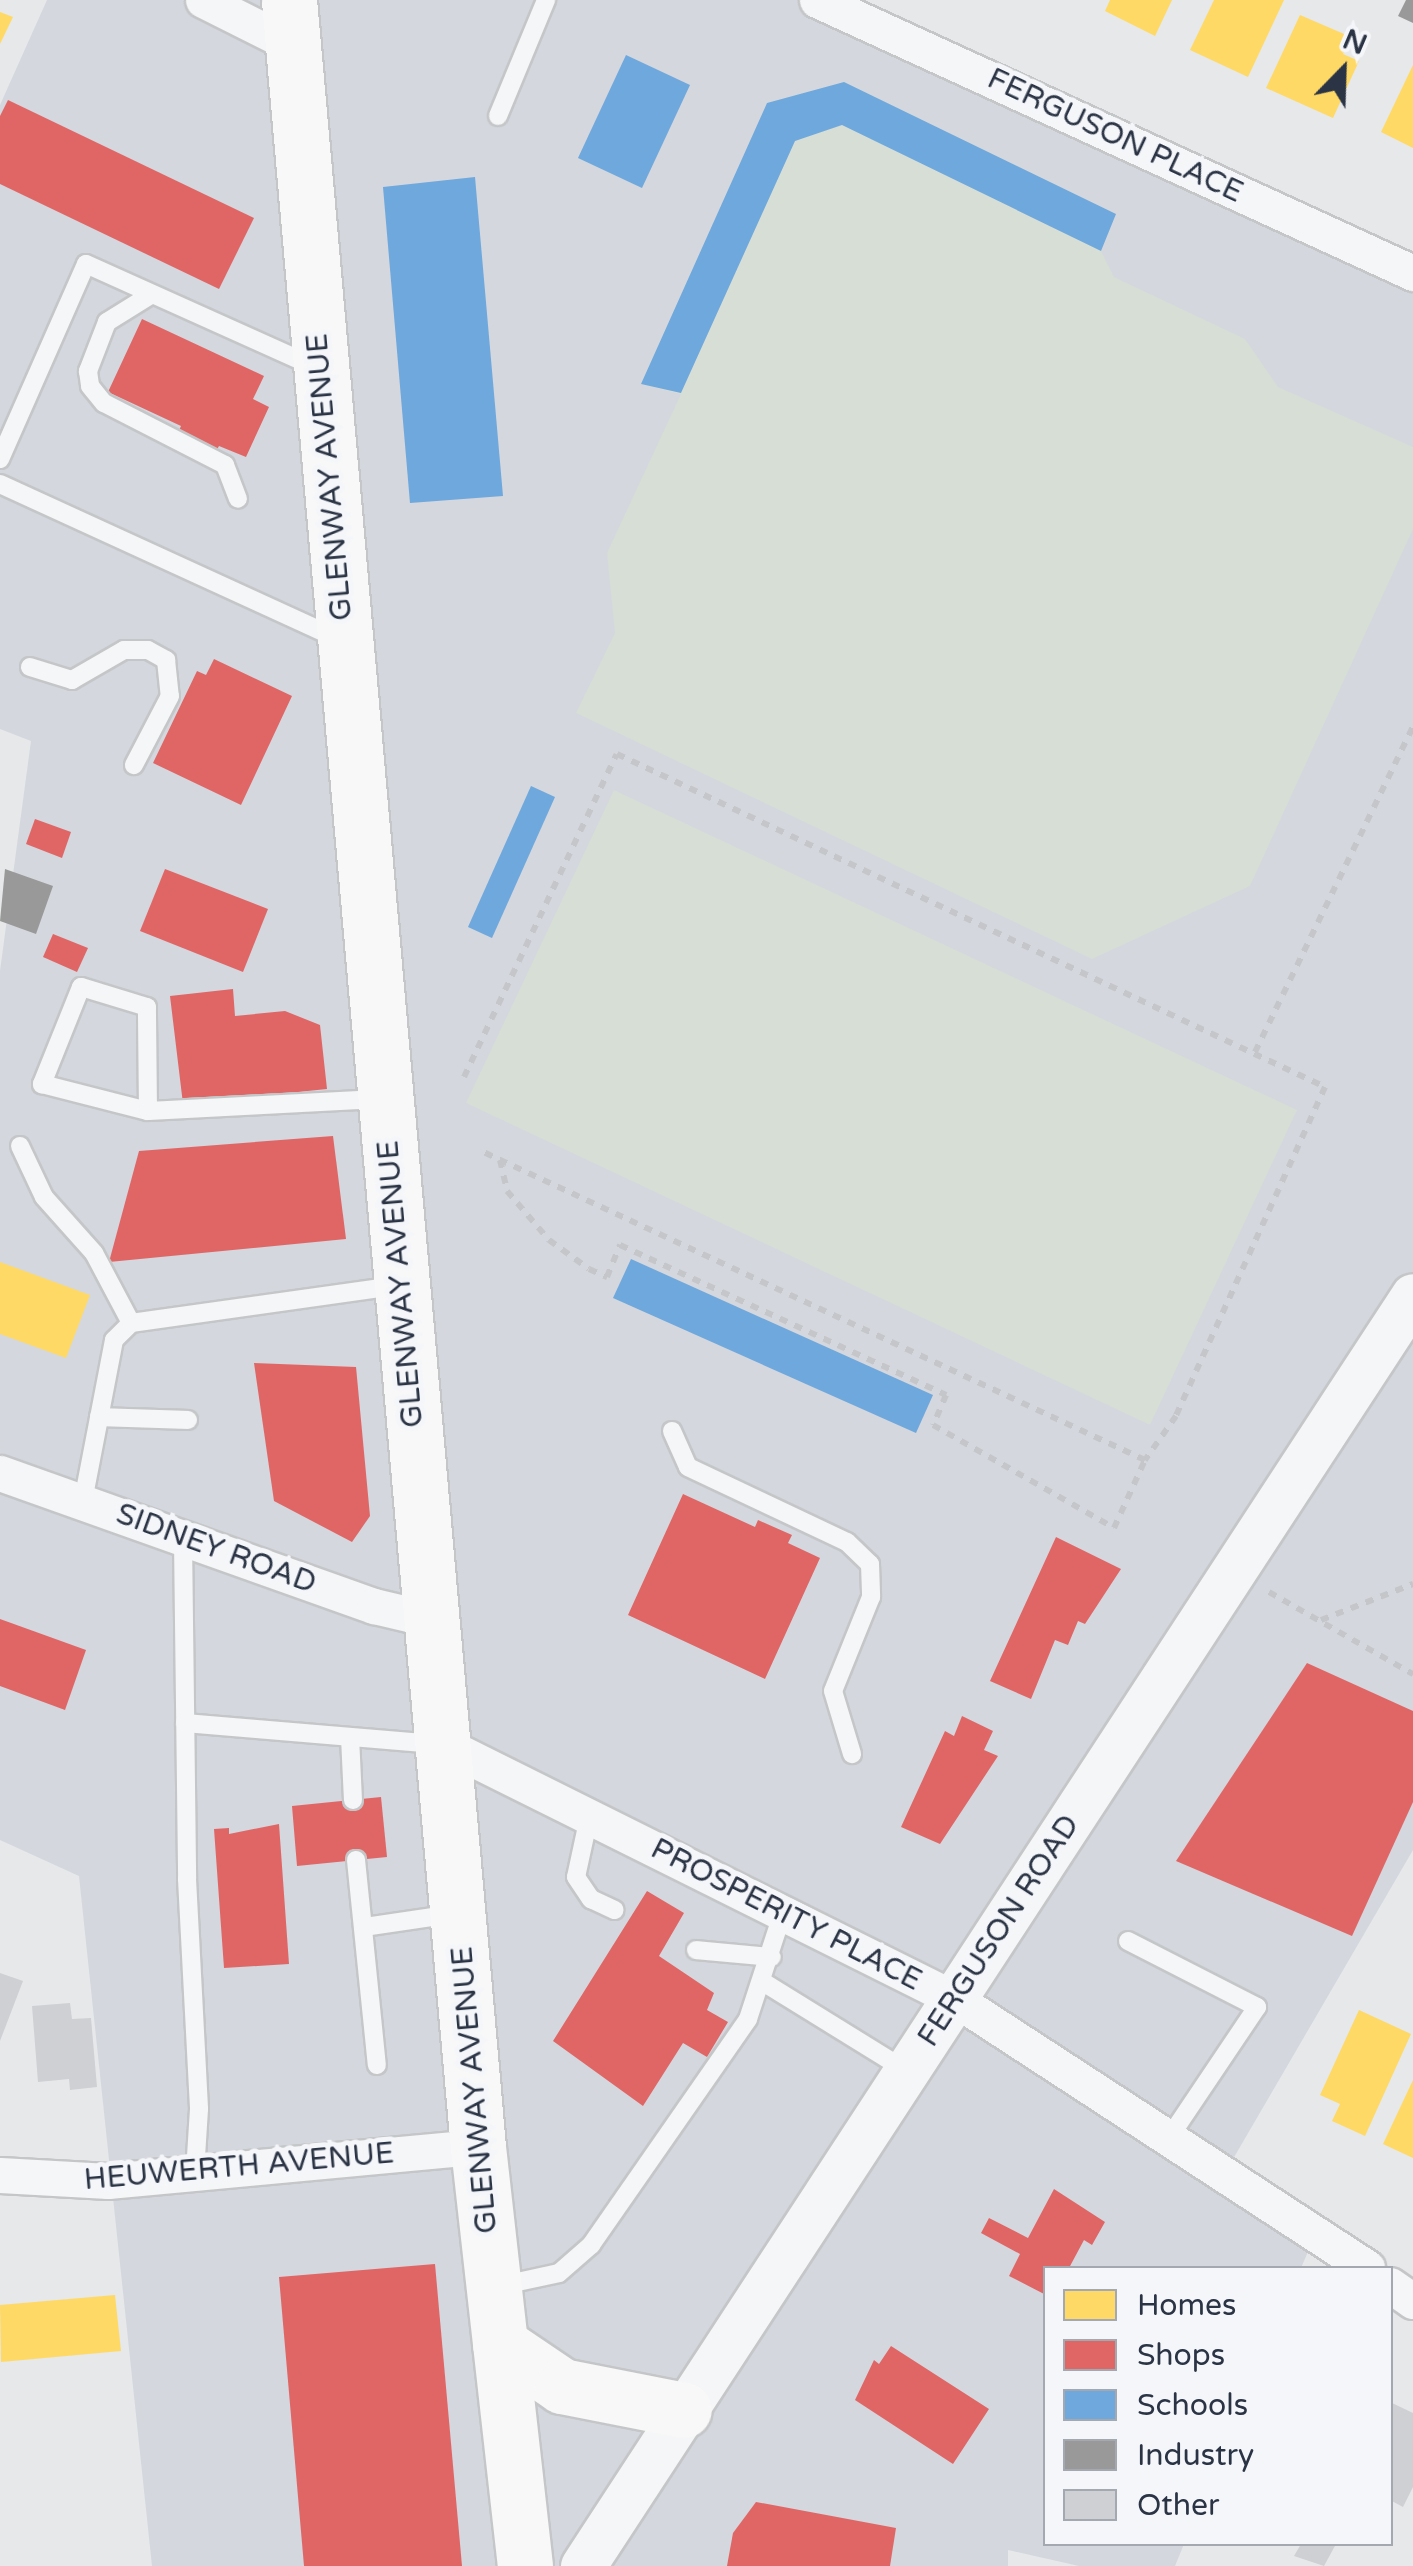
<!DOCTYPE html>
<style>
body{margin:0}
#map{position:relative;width:1413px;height:2566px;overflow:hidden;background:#e6e8ea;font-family:"Varela Round",sans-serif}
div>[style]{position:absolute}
.built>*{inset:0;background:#d4d7dd}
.green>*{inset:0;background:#d6ded6}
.homes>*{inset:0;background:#ffd966}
.shops>*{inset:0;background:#e06666}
.schools>*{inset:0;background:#6fa8dc}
.industry>*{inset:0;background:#999}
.building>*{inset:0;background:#ced0d3}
.path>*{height:6px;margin-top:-3px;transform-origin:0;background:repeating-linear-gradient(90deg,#c5c6ca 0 8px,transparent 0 16px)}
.roads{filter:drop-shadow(2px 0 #c4c6c8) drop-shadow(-2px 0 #c4c6c8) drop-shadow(0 2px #c4c6c8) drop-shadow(0 -2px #c4c6c8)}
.service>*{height:18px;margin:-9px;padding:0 9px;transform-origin:9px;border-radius:9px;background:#f5f6f7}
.minor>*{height:35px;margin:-17.5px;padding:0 17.5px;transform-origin:17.5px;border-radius:17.5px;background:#f5f6f7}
.tertiary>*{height:45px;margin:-22.5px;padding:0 22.5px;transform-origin:22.5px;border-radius:22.5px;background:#f5f6f7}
.primary>*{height:55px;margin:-27.5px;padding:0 27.5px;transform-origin:27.5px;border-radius:27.5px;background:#f8f8f8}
span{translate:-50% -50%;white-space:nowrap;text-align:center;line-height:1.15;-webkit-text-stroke:10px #f4f6f9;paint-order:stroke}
.street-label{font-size:30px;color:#2b3445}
.legend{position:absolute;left:1043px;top:2266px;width:350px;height:280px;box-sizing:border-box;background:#f4f6f9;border:2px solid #a4a8b1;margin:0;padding:12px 18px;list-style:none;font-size:30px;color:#2b3445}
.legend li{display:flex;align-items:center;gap:20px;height:50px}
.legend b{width:50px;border:2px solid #a4a8b1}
.north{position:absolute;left:1293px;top:20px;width:100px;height:100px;-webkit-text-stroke:8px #f4f6f9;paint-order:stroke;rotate:23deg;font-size:28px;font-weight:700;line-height:40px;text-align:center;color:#2b3445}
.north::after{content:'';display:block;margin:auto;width:35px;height:45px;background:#2b3445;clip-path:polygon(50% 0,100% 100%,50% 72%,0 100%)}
</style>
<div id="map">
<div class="built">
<i style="clip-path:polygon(47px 0,817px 0,1413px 273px,1413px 1850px,1226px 2171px,1316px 2233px,1301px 2268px,1046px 2268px,1046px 2544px,1184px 2544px,1175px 2566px,1079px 2566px,1008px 2550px,1008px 2566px,152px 2566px,79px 1876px,0 1840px,0 971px,31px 741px,0 729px,0 105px)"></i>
</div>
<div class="green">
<i style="clip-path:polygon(844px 82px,1116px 214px,1101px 251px,1114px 277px,1245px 339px,1278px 387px,1413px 447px,1413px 529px,1250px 886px,1092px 959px,576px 713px,615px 633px,607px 553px,681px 394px,641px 384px,767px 103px)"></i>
<i style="clip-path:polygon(614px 790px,1297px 1110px,1150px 1425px,466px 1103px)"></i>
</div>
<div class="homes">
<i style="clip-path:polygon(1110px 0,1172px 0,1155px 36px,1105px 11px)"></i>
<i style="clip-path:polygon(1214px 0,1284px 0,1248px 77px,1190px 50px)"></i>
<i style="clip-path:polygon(0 12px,13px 17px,0 44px)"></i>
<i style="clip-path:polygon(1300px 15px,1351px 37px,1343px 54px,1359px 61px,1333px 118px,1266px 88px)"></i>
<i style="clip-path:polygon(1413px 65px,1413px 148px,1381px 132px)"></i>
<i style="clip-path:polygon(0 1262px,90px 1295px,66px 1358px,0 1334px)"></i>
<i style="clip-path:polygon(1359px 2010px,1411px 2034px,1365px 2136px,1332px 2121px,1340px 2104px,1320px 2095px)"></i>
<i style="clip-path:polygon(1413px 2080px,1413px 2158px,1383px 2144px)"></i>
<i style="clip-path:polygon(115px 2295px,121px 2351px,1px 2362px,0 2305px)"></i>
</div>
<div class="shops">
<i style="clip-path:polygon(8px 100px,254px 218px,219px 289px,0 184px,0 116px)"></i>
<i style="clip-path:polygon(142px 319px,264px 376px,253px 399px,269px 407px,246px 457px,219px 446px,215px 453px,177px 435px,181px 426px,108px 392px)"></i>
<i style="clip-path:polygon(214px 659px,292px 696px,241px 805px,153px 763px,197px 671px,206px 675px)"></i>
<i style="clip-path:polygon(35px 819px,71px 832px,62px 858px,26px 844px)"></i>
<i style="clip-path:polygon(165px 869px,268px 909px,243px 972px,140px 931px)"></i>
<i style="clip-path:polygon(53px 934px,88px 948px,77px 972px,43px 957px)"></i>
<i style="clip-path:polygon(233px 989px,235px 1016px,285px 1011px,320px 1025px,327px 1089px,183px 1104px,170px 996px)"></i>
<i style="clip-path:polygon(333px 1136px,346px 1239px,109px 1262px,139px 1151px)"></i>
<i style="clip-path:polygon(254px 1363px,356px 1367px,370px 1516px,352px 1542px,274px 1501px)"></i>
<i style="clip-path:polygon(683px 1494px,755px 1527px,758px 1520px,792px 1535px,788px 1543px,820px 1558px,765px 1679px,628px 1615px)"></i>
<i style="clip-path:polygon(1056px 1537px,1121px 1569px,1085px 1624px,1078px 1621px,1068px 1645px,1055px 1640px,1031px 1699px,990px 1681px)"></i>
<i style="clip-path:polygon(0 1619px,86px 1650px,65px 1710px,0 1686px)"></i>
<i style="clip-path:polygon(1307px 1663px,1413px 1711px,1413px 1802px,1352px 1936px,1176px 1861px)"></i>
<i style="clip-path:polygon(962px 1716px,993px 1731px,984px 1750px,998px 1756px,940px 1844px,901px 1827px,945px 1731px,954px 1736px)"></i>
<i style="clip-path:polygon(381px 1797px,387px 1857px,297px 1866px,292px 1806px)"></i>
<i style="clip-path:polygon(279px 1824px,289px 1964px,224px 1968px,214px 1829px,229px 1828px,229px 1834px)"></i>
<i style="clip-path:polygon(647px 1891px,684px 1913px,659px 1956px,714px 1993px,707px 2010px,728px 2022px,707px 2057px,683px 2043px,643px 2106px,553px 2041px)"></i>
<i style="clip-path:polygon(1054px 2189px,1105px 2222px,1092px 2245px,1084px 2240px,1069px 2268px,1046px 2268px,1046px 2295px,1009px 2276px,1020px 2254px,981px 2233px,989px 2218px,1028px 2238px)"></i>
<i style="clip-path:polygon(435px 2264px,462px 2566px,304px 2566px,279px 2277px)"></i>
<i style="clip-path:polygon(891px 2346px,989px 2409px,953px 2464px,855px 2400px,874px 2360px,879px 2364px)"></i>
<i style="clip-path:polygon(756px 2502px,896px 2528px,890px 2566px,727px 2566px,733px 2533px)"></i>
</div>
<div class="schools">
<i style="clip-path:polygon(626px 55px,690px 85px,642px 188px,578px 158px)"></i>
<i style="clip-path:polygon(844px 82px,1116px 214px,1101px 251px,842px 125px,795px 141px,681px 393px,641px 384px,767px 103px)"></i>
<i style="clip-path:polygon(475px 177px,503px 496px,410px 503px,383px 187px)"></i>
<i style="clip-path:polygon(531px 786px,555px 797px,492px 938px,468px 927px)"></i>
<i style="clip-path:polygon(631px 1259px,933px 1395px,916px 1433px,613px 1298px)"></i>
</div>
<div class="industry">
<i style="clip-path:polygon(1406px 0,1413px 0,1413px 23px,1398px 16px)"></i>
<i style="clip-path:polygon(5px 869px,53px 886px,36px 934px,0 921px)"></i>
</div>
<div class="building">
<i style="clip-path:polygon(0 1973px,23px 1981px,0 2041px)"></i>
<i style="clip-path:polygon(70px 2003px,72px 2019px,91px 2018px,97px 2087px,70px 2090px,69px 2079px,38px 2082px,32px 2006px)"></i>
<i style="clip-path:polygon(1392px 2403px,1413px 2413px,1413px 2487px,1403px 2507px,1390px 2500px)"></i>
<i style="clip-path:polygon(1301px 2544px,1336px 2544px,1324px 2566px,1294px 2556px)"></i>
</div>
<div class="path">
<i style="left:1255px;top:1052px;width:362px;rotate:-64.1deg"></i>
<i style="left:464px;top:1077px;width:357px;rotate:-64.7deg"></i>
<i style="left:617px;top:754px;width:782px;rotate:25.19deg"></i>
<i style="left:1325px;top:1087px;width:361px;rotate:114.4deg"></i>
<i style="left:1176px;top:1416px;width:54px;rotate:125.2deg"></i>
<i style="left:1145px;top:1460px;width:735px;rotate:-155.04deg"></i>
<i style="left:500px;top:1160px;width:32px;rotate:77deg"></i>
<i style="left:507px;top:1191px;width:65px;rotate:49.4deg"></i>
<i style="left:549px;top:1240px;width:49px;rotate:35.9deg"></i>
<i style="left:589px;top:1269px;width:20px;rotate:24deg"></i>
<i style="left:607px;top:1277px;width:35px;rotate:-68deg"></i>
<i style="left:620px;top:1245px;width:359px;rotate:24.7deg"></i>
<i style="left:946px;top:1395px;width:33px;rotate:113deg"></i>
<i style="left:933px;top:1425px;width:208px;rotate:29.6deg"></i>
<i style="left:1114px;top:1528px;width:75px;rotate:-65.5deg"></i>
<i style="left:1269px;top:1592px;width:166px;rotate:29.7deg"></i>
<i style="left:1321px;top:1620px;width:99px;rotate:-21.4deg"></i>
</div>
<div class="roads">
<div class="service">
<i style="left:498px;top:116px;width:126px;rotate:-67.5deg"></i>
<i style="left:152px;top:294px;width:53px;rotate:148.1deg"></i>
<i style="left:107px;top:322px;width:53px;rotate:111.2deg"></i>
<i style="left:88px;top:371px;width:15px;rotate:82deg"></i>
<i style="left:90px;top:386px;width:22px;rotate:51deg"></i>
<i style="left:104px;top:403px;width:136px;rotate:27.1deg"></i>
<i style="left:225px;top:465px;width:36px;rotate:69deg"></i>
<i style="left:0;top:459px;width:213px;rotate:-66.2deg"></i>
<i style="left:86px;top:264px;width:247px;rotate:24.2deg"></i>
<i style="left:0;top:484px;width:370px;rotate:24.6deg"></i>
<i style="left:30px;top:667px;width:44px;rotate:17.2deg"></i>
<i style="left:72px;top:680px;width:60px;rotate:-30deg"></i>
<i style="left:124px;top:650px;width:24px"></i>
<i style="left:148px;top:650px;width:21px;rotate:29deg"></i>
<i style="left:166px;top:660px;width:36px;rotate:84deg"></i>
<i style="left:170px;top:696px;width:78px;rotate:117.6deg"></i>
<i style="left:148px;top:1111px;width:104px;rotate:-90.6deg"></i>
<i style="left:147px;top:1007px;width:69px;rotate:-163.1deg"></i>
<i style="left:81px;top:987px;width:105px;rotate:111.9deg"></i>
<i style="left:42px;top:1084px;width:109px;rotate:14.3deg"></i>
<i style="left:148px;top:1111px;width:231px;rotate:-3deg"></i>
<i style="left:20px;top:1146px;width:56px;rotate:64.8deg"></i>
<i style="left:44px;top:1197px;width:75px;rotate:48.2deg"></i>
<i style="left:94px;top:1253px;width:79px;rotate:62.1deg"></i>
<i style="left:99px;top:1417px;width:89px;rotate:1.9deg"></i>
<i style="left:672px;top:1431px;width:39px;rotate:66deg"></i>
<i style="left:688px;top:1467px;width:176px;rotate:25.3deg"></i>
<i style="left:847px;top:1542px;width:32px;rotate:44deg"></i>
<i style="left:870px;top:1564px;width:33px;rotate:88deg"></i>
<i style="left:871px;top:1597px;width:101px;rotate:112deg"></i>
<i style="left:833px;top:1691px;width:66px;rotate:73.2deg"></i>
<i style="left:83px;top:1501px;width:164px;rotate:-79.1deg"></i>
<i style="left:114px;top:1340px;width:24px;rotate:-45deg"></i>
<i style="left:131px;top:1323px;width:267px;rotate:-8deg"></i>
<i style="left:183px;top:1540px;width:339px;rotate:89.3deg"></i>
<i style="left:187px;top:1879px;width:230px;rotate:87deg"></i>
<i style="left:199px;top:2109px;width:64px;rotate:93.6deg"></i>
<i style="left:185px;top:1723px;width:251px;rotate:4.8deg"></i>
<i style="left:350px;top:1737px;width:63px;rotate:87.3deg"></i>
<i style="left:589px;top:1817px;width:61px;rotate:102.2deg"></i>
<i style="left:576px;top:1877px;width:27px;rotate:56deg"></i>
<i style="left:591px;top:1899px;width:26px;rotate:25deg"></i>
<i style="left:356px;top:1860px;width:206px;rotate:84.2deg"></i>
<i style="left:364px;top:1927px;width:90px;rotate:-8.3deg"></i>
<i style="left:1128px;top:1941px;width:145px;rotate:27.1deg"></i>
<i style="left:1257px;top:2007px;width:154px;rotate:123.9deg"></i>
<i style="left:696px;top:1950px;width:76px;rotate:5.3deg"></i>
<i style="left:763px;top:1982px;width:169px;rotate:31.7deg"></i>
<i style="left:499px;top:2286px;width:61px;rotate:-12.2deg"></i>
<i style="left:559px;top:2273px;width:43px;rotate:-41.2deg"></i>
<i style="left:591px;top:2245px;width:275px;rotate:-55.2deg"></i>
<i style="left:748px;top:2019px;width:113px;rotate:-71.9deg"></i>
</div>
<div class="minor">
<i style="left:203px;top:0;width:101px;rotate:26.6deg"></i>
<i style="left:817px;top:0;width:656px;rotate:24.61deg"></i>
<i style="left:0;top:1473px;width:397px;rotate:19.6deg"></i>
<i style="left:374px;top:1606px;width:61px;rotate:13.3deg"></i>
<i style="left:445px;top:1745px;width:570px;rotate:26.48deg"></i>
<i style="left:955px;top:1999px;width:492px;rotate:33.1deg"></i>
<i style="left:0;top:2175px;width:108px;rotate:3.2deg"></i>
<i style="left:108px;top:2181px;width:372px;rotate:-5.3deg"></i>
<i style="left:1390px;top:2285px;width:28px;rotate:35deg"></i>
</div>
<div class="tertiary">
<i style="left:583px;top:2566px;width:1517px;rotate:-56.83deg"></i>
</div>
<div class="primary">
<i style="left:289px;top:0;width:2155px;rotate:84.97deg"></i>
<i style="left:478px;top:2147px;width:422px;rotate:83.6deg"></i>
<i style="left:500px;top:2344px;width:75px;rotate:34.1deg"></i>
<i style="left:562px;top:2386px;width:124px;rotate:11.1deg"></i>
</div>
</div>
<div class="street-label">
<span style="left:1115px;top:136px;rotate:25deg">FERGUSON PLACE</span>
<span style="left:330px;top:477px;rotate:-95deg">GLENWAY AVENUE</span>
<span style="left:401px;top:1284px;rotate:-95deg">GLENWAY AVENUE</span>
<span style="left:216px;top:1549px;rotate:20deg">SIDNEY ROAD</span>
<span style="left:786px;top:1915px;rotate:27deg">PROSPERITY PLACE</span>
<span style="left:999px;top:1931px;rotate:-57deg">FERGUSON ROAD</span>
<span style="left:475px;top:2090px;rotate:-95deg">GLENWAY AVENUE</span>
<span style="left:239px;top:2167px;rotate:-5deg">HEUWERTH AVENUE</span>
</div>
<ul class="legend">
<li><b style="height:28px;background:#ffd966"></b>Homes</li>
<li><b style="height:28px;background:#e06666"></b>Shops</li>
<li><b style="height:28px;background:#6fa8dc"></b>Schools</li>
<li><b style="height:28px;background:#999"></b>Industry</li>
<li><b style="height:28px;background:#ced0d3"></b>Other</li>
</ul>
<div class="north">N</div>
</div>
